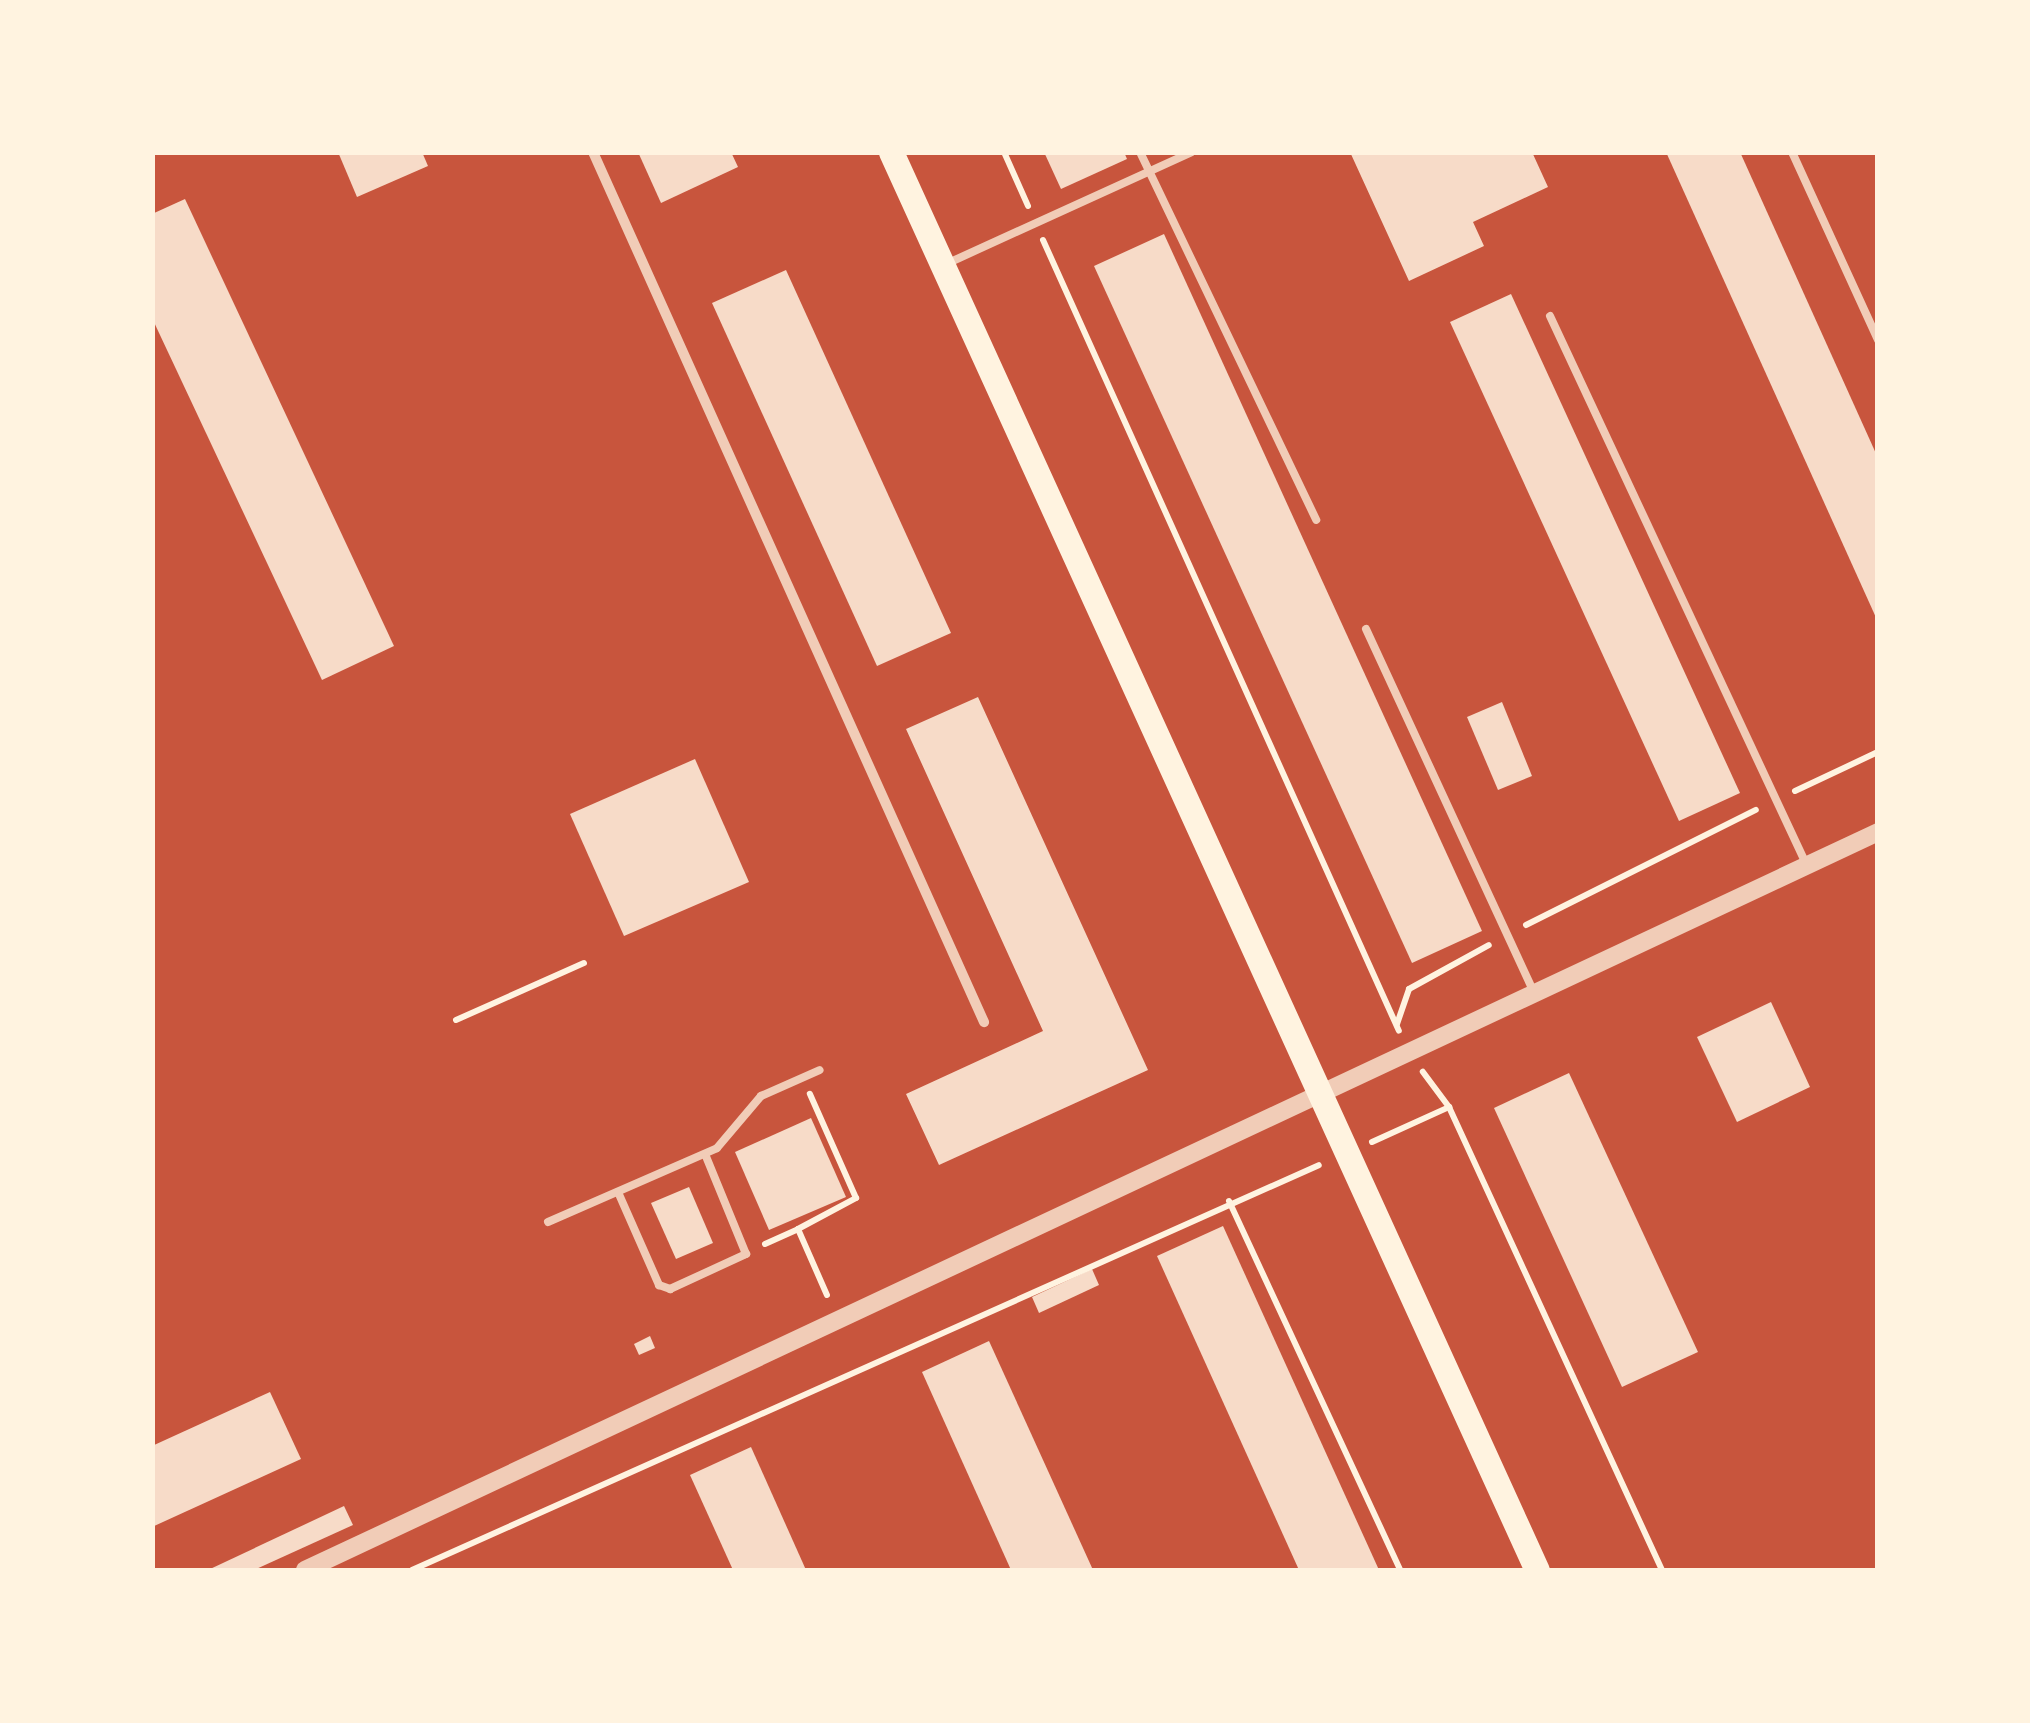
<!DOCTYPE html>
<style>
body{margin:0}
#map{position:relative;width:2030px;height:1723px;overflow:hidden;background:#c8553d;font-family:"Nunito Sans",sans-serif}
div>[style]{position:absolute}
.building>*{inset:0;background:#f7dbc8}
.path>*{height:6px;margin:-3px;padding:0 3px;transform-origin:3px;border-radius:3px;background:#fff3e0}
.service>*{height:8px;margin:-4px;padding:0 4px;transform-origin:4px;border-radius:4px;background:#f1ccb7}
.minor>*{height:10px;margin:-5px;padding:0 5px;transform-origin:5px;border-radius:5px;background:#f1ccb7}
.tertiary>*{height:18px;margin:-9px;padding:0 9px;transform-origin:9px;border-radius:9px;background:#f1ccb7}
.primary>*{height:25px;margin:-12.5px;padding:0 12.5px;transform-origin:12.5px;border-radius:12.5px;background:#fff3e0}
span{translate:-50% -50%;white-space:nowrap;text-align:center;line-height:1.15;-webkit-text-stroke:8px #fff3e0;paint-order:stroke}
.frame{position:absolute;inset:0;border:155px solid #fff3e0;pointer-events:none}
</style>
<div id="map">
<div class="building">
<i style="clip-path:polygon(338px 152px,422px 152px,428px 166px,357px 197px)"></i>
<i style="clip-path:polygon(638px 152px,731px 152px,738px 167px,661px 203px)"></i>
<i style="clip-path:polygon(1044px 152px,1124px 152px,1127px 159px,1061px 189px)"></i>
<i style="clip-path:polygon(1350px 152px,1532px 152px,1548px 187px,1473px 222px,1484px 246px,1409px 281px)"></i>
<i style="clip-path:polygon(1666px 152px,1740px 152px,1878px 458px,1878px 622px)"></i>
<i style="clip-path:polygon(185px 199px,394px 646px,322px 680px,152px 318px,152px 214px)"></i>
<i style="clip-path:polygon(1164px 234px,1482px 931px,1412px 963px,1094px 266px)"></i>
<i style="clip-path:polygon(786px 270px,951px 633px,877px 666px,712px 303px)"></i>
<i style="clip-path:polygon(1511px 294px,1740px 793px,1679px 821px,1450px 322px)"></i>
<i style="clip-path:polygon(978px 697px,1148px 1070px,939px 1165px,906px 1094px,1043px 1031px,906px 729px)"></i>
<i style="clip-path:polygon(1502px 702px,1532px 776px,1498px 790px,1467px 717px)"></i>
<i style="clip-path:polygon(695px 759px,749px 882px,624px 936px,570px 814px)"></i>
<i style="clip-path:polygon(1771px 1002px,1810px 1087px,1737px 1122px,1697px 1037px)"></i>
<i style="clip-path:polygon(1569px 1073px,1698px 1352px,1622px 1387px,1494px 1108px)"></i>
<i style="clip-path:polygon(811px 1118px,846px 1197px,769px 1230px,735px 1152px)"></i>
<i style="clip-path:polygon(689px 1187px,713px 1243px,676px 1259px,651px 1203px)"></i>
<i style="clip-path:polygon(1223px 1226px,1379px 1570px,1299px 1570px,1157px 1256px)"></i>
<i style="clip-path:polygon(1092px 1269px,1099px 1285px,1039px 1313px,1032px 1297px)"></i>
<i style="clip-path:polygon(650px 1336px,655px 1348px,639px 1355px,634px 1344px)"></i>
<i style="clip-path:polygon(989px 1341px,1093px 1570px,1011px 1570px,922px 1372px)"></i>
<i style="clip-path:polygon(270px 1392px,301px 1459px,152px 1527px,152px 1446px)"></i>
<i style="clip-path:polygon(751px 1447px,806px 1570px,733px 1570px,690px 1475px)"></i>
<i style="clip-path:polygon(344px 1506px,353px 1525px,254px 1570px,208px 1570px)"></i>
</div>
<div class="path">
<i style="left:1004px;top:152px;width:59px;rotate:66deg"></i>
<i style="left:1043px;top:240px;width:867px;rotate:65.77deg"></i>
<i style="left:1795px;top:791px;width:92px;rotate:-25.2deg"></i>
<i style="left:1526px;top:925px;width:257px;rotate:-26.6deg"></i>
<i style="left:456px;top:1020px;width:140px;rotate:-24deg"></i>
<i style="left:1397px;top:1024px;width:37px;rotate:-71deg"></i>
<i style="left:1409px;top:989px;width:91px;rotate:-28.8deg"></i>
<i style="left:1449px;top:1107px;width:510px;rotate:65.3deg"></i>
<i style="left:1372px;top:1142px;width:85px;rotate:-24.4deg"></i>
<i style="left:1449px;top:1107px;width:44px;rotate:-126.6deg"></i>
<i style="left:1229px;top:1201px;width:407px;rotate:65.1deg"></i>
<i style="left:798px;top:1229px;width:66px;rotate:-28.1deg"></i>
<i style="left:856px;top:1198px;width:114px;rotate:-113.9deg"></i>
<i style="left:765px;top:1244px;width:36px;rotate:-24deg"></i>
<i style="left:798px;top:1229px;width:72px;rotate:66.3deg"></i>
<i style="left:412px;top:1570px;width:993px;rotate:-24.06deg"></i>
</div>
<div class="service">
<i style="left:1140px;top:152px;width:408px;rotate:64.4deg"></i>
<i style="left:1792px;top:152px;width:207px;rotate:65.4deg"></i>
<i style="left:946px;top:264px;width:270px;rotate:-24.5deg"></i>
<i style="left:1550px;top:316px;width:607px;rotate:64.95deg"></i>
<i style="left:1366px;top:629px;width:401px;rotate:65.2deg"></i>
<i style="left:618px;top:1192px;width:102px;rotate:66.2deg"></i>
<i style="left:659px;top:1285px;width:12px;rotate:20deg"></i>
<i style="left:670px;top:1289px;width:84px;rotate:-24.7deg"></i>
<i style="left:746px;top:1254px;width:108px;rotate:-112.3deg"></i>
<i style="left:548px;top:1222px;width:184px;rotate:-23.6deg"></i>
<i style="left:717px;top:1148px;width:68px;rotate:-49.8deg"></i>
<i style="left:761px;top:1096px;width:64px;rotate:-23.8deg"></i>
</div>
<div class="minor">
<i style="left:593px;top:152px;width:954px;rotate:65.8deg"></i>
</div>
<div class="tertiary">
<i style="left:305px;top:1570px;width:1738px;rotate:-25.13deg"></i>
</div>
<div class="primary">
<i style="left:891px;top:152px;width:1558px;rotate:65.51deg"></i>
</div>
<div class="frame"></div>
</div>
